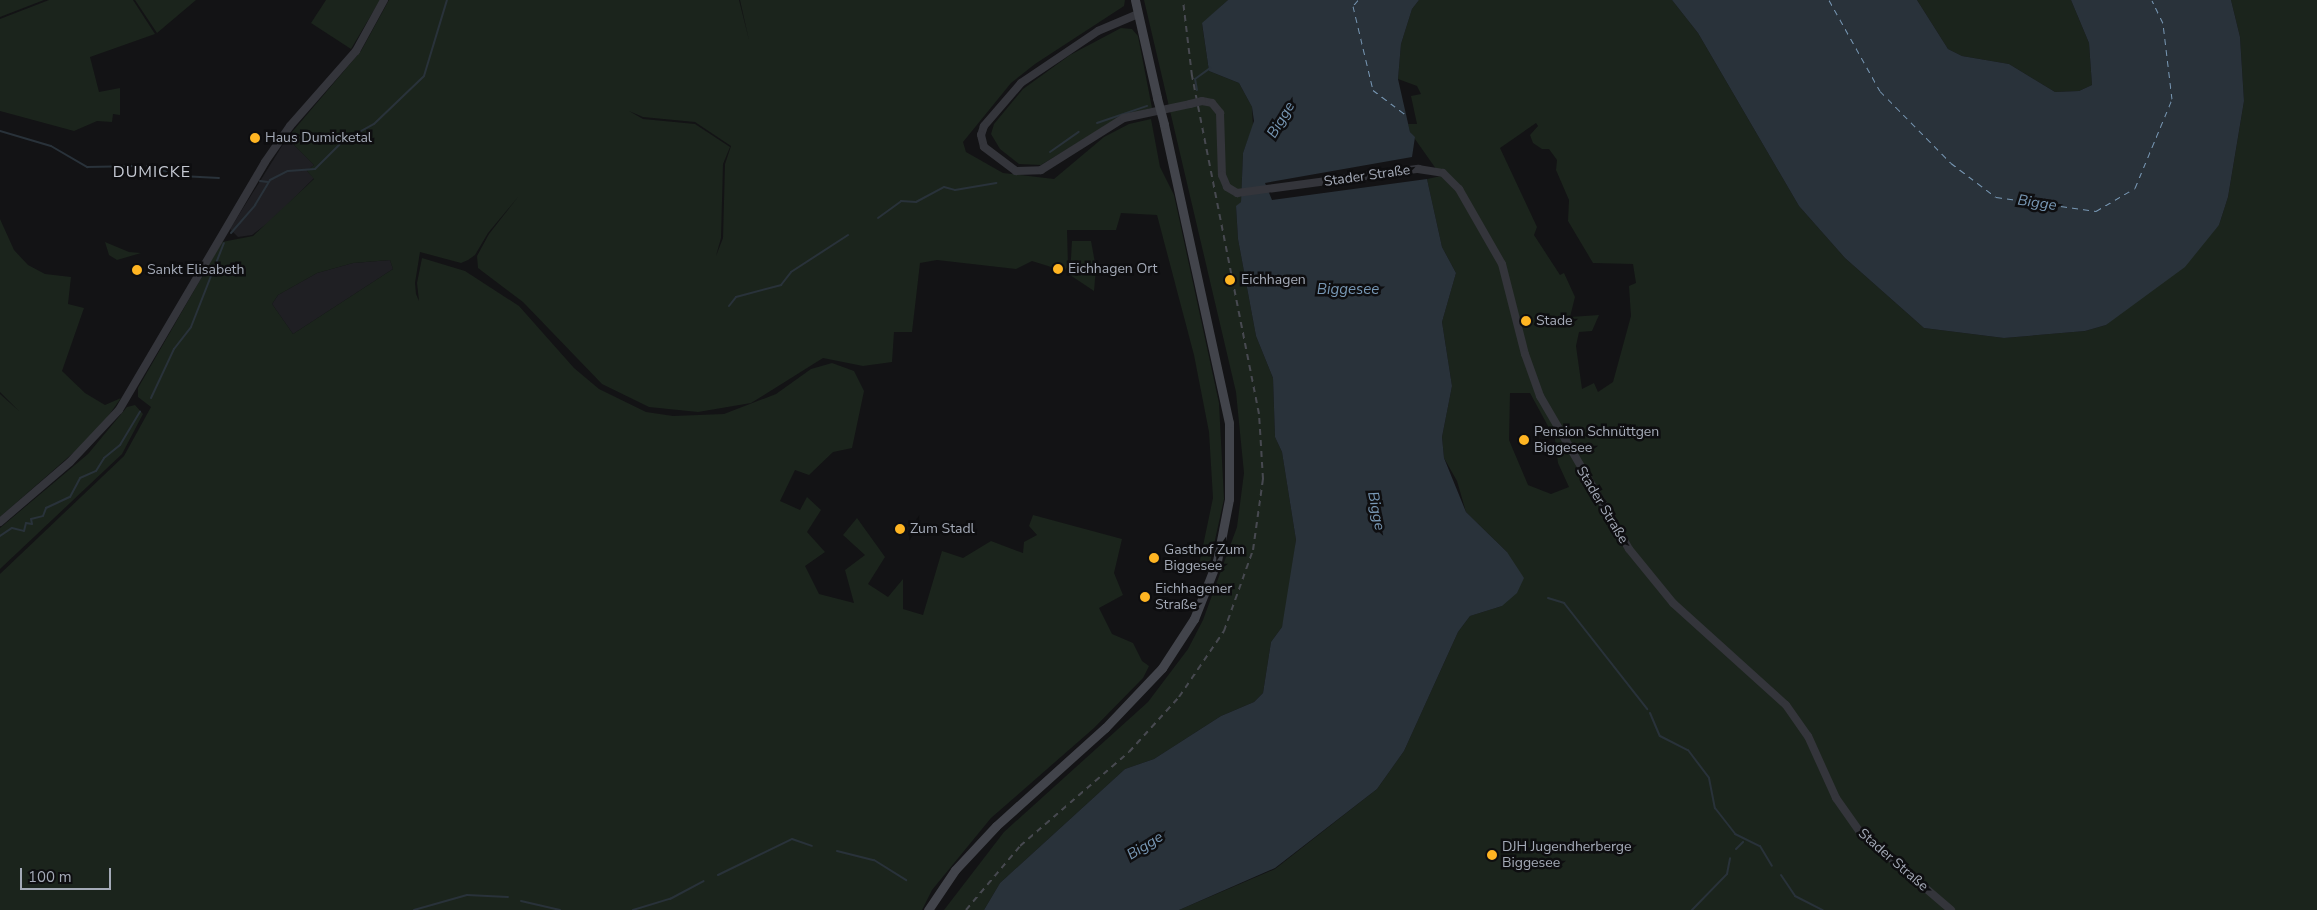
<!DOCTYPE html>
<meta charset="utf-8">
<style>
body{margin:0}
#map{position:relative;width:2317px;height:910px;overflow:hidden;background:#131315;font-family:"Nunito Sans",sans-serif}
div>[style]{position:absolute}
.built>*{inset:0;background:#1f1f23}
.green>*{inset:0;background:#1b241c}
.water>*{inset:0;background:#29323a}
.stream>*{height:2px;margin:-1px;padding:0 1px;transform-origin:1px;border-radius:1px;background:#29323a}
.ferry>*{height:1px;margin-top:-0.5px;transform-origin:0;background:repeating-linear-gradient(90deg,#7898b5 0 6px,transparent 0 11px)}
.tertiary>*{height:8px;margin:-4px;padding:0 4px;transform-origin:4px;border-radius:4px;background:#34353b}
.secondary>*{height:9px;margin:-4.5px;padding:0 4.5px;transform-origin:4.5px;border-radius:4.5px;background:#42444b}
.rail>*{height:2px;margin-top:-1px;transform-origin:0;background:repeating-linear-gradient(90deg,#474950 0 6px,transparent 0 11px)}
.tertiary-bridge>*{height:8px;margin:-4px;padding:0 4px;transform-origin:4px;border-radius:4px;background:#34353b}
.secondary-bridge>*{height:9px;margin:-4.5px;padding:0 4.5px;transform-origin:4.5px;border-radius:4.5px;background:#42444b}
.dots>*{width:14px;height:14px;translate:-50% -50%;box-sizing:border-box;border:2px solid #0e0e10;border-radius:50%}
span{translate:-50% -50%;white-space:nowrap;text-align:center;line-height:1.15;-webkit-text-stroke:5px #0e0e10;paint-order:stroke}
.poi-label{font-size:14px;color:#a4aab7}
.left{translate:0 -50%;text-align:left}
.street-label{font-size:14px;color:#a4aab7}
.water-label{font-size:15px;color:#7898b5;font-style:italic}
.quarter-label{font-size:16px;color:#c5c9d3;letter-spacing:1px}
.scale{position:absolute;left:20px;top:868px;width:91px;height:22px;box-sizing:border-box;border:2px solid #a4aab7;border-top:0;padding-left:6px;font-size:15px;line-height:18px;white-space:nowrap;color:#a4aab7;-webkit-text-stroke:4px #0e0e10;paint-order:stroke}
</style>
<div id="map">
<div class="built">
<i style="clip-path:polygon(287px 138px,314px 165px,307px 171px,314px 178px,273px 219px,252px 235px,238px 237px,230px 229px)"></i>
<i style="clip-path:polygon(390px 260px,393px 269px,293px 334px,272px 304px,278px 295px,317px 273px,353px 263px)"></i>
</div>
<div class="green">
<i style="clip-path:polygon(0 0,44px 0,0 17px)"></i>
<i style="clip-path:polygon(49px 0,133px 0,155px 34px,90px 57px,99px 92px,120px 88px,120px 115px,113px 114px,112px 122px,97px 121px,74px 131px,0 111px,0 19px)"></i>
<i style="clip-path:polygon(135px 0,196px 0,157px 33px)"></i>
<i style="clip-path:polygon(326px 0,380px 0,351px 49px,311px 23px)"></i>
<i style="clip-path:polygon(evenodd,389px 0,739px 0,749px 40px,740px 0,1125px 0,1124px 6px,1035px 64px,1011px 83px,963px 142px,966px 152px,1003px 173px,1054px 179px,1104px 137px,1129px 124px,1151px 119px,1160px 167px,1174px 195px,1219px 403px,1224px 499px,1208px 572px,1201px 568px,1200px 560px,1213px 498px,1209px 432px,1194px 355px,1157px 215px,1121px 213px,1116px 230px,1067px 230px,1068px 266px,1064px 271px,1032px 261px,1016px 269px,937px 260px,920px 263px,912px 332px,894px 332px,892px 362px,863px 366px,823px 358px,751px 403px,698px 412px,649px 407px,602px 384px,523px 302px,478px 268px,477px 256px,489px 234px,518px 197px,488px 233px,475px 255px,468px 260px,461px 263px,420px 252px,415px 283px,416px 294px,419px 301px,417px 283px,422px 258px,465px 271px,519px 306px,574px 368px,599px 389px,646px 412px,673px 416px,724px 414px,776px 394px,811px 369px,832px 363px,854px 371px,864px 391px,852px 448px,833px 452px,809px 475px,795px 470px,780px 501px,800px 510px,807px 497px,821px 510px,807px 532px,825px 552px,805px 566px,819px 594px,854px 603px,845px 570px,865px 555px,843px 535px,857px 518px,885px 557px,868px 584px,888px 597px,903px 579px,903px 609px,923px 615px,942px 551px,963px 558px,991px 541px,1023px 553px,1024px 542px,1037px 535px,1029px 526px,1033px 515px,1122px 539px,1114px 573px,1123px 595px,1099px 608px,1112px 634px,1133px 643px,1142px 661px,1149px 666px,1143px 678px,1094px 728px,991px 818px,932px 890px,922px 910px,0 910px,0 574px,124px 456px,151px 407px,138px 397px,138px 388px,222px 242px,253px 236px,314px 179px,307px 171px,314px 165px,287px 138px,361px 51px,389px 0,629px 111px,643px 117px,695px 122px,731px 146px,725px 164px,723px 238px,716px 256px,721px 238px,723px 164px,730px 147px,695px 124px,643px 119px,629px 111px,389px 0,390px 260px,393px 269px,293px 334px,272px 304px,278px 295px,317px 273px,353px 263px,390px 260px)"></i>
<i style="clip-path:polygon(1144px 0,1228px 0,1202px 24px,1209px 71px,1239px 83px,1252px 107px,1253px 126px,1243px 153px,1241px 202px,1236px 207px,1238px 239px,1256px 336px,1273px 378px,1275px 437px,1282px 452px,1296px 540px,1290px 598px,1282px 627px,1271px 642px,1263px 693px,1254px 702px,1221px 716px,1154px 759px,1125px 769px,1000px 883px,984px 910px,944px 910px,1004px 832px,1148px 702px,1188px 649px,1203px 620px,1237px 527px,1244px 473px,1236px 392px)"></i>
<i style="clip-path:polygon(evenodd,1419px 0,1672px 0,1698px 33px,1799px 206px,1845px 258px,1924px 328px,2004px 338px,2085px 331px,2106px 325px,2219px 225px,2228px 197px,2244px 101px,2240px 37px,2231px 0,2317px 0,2317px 910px,1179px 910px,1275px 869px,1377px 789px,1404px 751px,1458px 632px,1470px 616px,1502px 606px,1507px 552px,1466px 512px,1457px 481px,1444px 458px,1442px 437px,1452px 386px,1442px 322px,1456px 273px,1442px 247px,1427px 179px,1441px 176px,1410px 132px,1408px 124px,1417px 124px,1411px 96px,1421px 94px,1417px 86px,1398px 79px,1401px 44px,1412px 9px,1419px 0,1536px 123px,1538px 126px,1530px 135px,1533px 143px,1542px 149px,1549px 149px,1557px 160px,1556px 170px,1569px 200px,1568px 221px,1593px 263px,1633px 264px,1636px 283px,1629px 286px,1631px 316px,1613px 382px,1598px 392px,1594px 383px,1582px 389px,1576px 346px,1579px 332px,1592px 331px,1599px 315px,1570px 317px,1575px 297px,1564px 273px,1560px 275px,1534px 235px,1537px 227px,1500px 148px,1536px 123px,1419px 0,1510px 393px,1530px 393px,1555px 439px,1558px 463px,1569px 487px,1551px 494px,1528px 485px,1509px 440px,1510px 393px)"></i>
<i style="clip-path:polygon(1917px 0,2071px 0,2089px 43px,2092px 85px,2079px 91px,2055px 92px,2009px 64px,1962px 56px,1948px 49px)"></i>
<i style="clip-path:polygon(1121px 28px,1132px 29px,1138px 36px,1152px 108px,1123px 115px,1041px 165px,1019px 164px,1000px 149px,991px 134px,994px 124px,1023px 89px,1070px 55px)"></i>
<i style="clip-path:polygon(0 219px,14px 250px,28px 265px,45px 274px,71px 277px,68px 304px,84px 308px,62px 371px,85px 393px,105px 405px,121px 398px,97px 432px,0 517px,0 394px,19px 411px,0 392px)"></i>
<i style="clip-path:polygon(1072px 241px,1091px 241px,1096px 268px,1094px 291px,1070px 275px)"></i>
<i style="clip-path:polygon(105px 242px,129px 252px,141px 253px,117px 260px,109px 255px)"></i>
<i style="clip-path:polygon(135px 405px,143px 414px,122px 454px,0 569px,0 528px,88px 454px,127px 407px)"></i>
</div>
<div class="water">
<i style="clip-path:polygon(1228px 0,1419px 0,1412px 9px,1401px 44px,1398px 79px,1410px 132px,1415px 137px,1412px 157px,1265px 183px,1272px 200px,1427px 179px,1442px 247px,1456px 273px,1442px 322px,1452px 386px,1442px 437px,1444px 458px,1466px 512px,1507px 552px,1524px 578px,1517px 593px,1502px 606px,1470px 616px,1458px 632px,1404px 751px,1377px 789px,1275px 868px,1179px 910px,984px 910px,1000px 883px,1125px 769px,1154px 759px,1221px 716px,1254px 702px,1263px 693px,1271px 642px,1282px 627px,1296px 540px,1282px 452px,1275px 437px,1273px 378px,1256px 336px,1238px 239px,1236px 206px,1241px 202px,1243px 153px,1254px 121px,1252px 107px,1239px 83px,1209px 71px,1202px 23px)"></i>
<i style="clip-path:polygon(1672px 0,1917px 0,1948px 49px,1962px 56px,2009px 64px,2055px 92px,2079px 91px,2092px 85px,2089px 43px,2071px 0,2231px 0,2240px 37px,2244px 101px,2228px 197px,2219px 225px,2185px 267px,2106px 325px,2085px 331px,2004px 338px,1924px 328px,1845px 258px,1799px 206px,1698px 33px)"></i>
</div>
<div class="stream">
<i style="left:1197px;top:90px;width:11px;rotate:-100deg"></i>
<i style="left:1195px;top:79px;width:19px;rotate:-36deg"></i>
<i style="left:1097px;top:123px;width:53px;rotate:-18.8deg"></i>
<i style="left:0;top:131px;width:53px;rotate:16.4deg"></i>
<i style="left:51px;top:146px;width:42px;rotate:30.3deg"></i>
<i style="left:87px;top:167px;width:51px;rotate:-1.1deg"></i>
<i style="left:1050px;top:152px;width:35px;rotate:-35deg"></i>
<i style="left:147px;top:166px;width:35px;rotate:16deg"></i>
<i style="left:181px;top:176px;width:38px;rotate:3deg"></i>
<i style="left:260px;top:181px;width:8px;rotate:7deg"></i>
<i style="left:878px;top:218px;width:29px;rotate:-36deg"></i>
<i style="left:901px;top:201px;width:15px;rotate:4deg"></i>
<i style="left:916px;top:202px;width:32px;rotate:-28deg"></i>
<i style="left:944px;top:187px;width:11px;rotate:15deg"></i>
<i style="left:955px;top:190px;width:42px;rotate:-9.7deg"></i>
<i style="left:231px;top:233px;width:37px;rotate:-49deg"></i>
<i style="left:255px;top:205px;width:29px;rotate:-59deg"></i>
<i style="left:270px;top:180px;width:20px;rotate:-27deg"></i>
<i style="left:288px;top:171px;width:27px;rotate:-4deg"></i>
<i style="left:315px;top:169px;width:40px;rotate:-45deg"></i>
<i style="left:343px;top:141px;width:35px;rotate:-29deg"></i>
<i style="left:374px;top:124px;width:69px;rotate:-43.8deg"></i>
<i style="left:424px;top:76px;width:79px;rotate:-73.2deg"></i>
<i style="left:729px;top:306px;width:11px;rotate:-52deg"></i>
<i style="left:736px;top:297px;width:47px;rotate:-14.9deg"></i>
<i style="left:781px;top:285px;width:16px;rotate:-52deg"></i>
<i style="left:791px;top:272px;width:68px;rotate:-33deg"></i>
<i style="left:151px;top:398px;width:54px;rotate:-64.9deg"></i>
<i style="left:174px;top:349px;width:28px;rotate:-52deg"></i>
<i style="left:191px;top:327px;width:90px;rotate:-68.6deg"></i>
<i style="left:0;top:536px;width:14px;rotate:-34deg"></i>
<i style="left:12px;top:528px;width:12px;rotate:14deg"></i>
<i style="left:24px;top:531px;width:8px;rotate:-76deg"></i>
<i style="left:26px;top:523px;width:6px;rotate:9deg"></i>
<i style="left:32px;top:524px;width:5px;rotate:-101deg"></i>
<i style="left:31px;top:519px;width:12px;rotate:-14deg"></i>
<i style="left:43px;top:516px;width:9px;rotate:-69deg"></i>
<i style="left:46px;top:508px;width:26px;rotate:-25deg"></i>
<i style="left:70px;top:497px;width:21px;rotate:-62deg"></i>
<i style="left:80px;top:478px;width:17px;rotate:-24deg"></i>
<i style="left:96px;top:471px;width:15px;rotate:-58deg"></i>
<i style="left:104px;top:458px;width:21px;rotate:-39deg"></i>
<i style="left:120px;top:445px;width:39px;rotate:-59deg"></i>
<i style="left:1548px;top:598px;width:17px;rotate:17deg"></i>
<i style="left:1564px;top:603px;width:135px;rotate:51.9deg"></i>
<i style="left:1650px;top:713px;width:25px;rotate:67deg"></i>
<i style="left:1660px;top:736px;width:31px;rotate:27deg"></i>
<i style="left:1688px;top:750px;width:35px;rotate:53deg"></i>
<i style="left:1709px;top:778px;width:31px;rotate:79deg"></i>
<i style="left:1715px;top:808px;width:33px;rotate:52deg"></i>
<i style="left:1735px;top:834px;width:28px;rotate:26deg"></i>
<i style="left:1760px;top:846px;width:23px;rotate:59deg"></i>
<i style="left:1736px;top:849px;width:10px;rotate:-45deg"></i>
<i style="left:837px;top:851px;width:38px;rotate:14deg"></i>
<i style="left:874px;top:860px;width:38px;rotate:32deg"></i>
<i style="left:718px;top:875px;width:82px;rotate:-25.9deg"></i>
<i style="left:792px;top:839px;width:21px;rotate:19deg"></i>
<i style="left:1781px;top:875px;width:25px;rotate:56deg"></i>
<i style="left:1795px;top:896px;width:31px;rotate:27deg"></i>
<i style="left:521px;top:901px;width:40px;rotate:13deg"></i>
<i style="left:414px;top:910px;width:55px;rotate:-15.8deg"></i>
<i style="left:467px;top:895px;width:41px;rotate:2.8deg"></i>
<i style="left:633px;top:910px;width:39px;rotate:-17deg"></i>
<i style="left:670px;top:899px;width:38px;rotate:-28deg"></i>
<i style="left:1692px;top:910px;width:50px;rotate:-45.8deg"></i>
<i style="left:1727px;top:874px;width:16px;rotate:-79deg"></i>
</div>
<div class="ferry">
<i style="left:1358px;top:0;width:8px;rotate:130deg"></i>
<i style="left:1353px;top:6px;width:86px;rotate:76.6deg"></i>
<i style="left:1373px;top:90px;width:40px;rotate:37deg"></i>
<i style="left:1829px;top:0;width:104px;rotate:60.7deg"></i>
<i style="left:1880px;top:91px;width:101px;rotate:45.4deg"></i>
<i style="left:1951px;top:163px;width:56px;rotate:37.1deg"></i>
<i style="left:1996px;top:197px;width:101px;rotate:8deg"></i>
<i style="left:2096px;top:211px;width:45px;rotate:-30.5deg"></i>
<i style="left:2135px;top:188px;width:96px;rotate:-67.4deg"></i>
<i style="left:2172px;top:99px;width:77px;rotate:-96.8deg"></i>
<i style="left:2163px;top:23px;width:25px;rotate:-116deg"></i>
</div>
<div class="tertiary">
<i style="left:1138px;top:14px;width:43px;rotate:157deg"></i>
<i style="left:1098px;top:31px;width:93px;rotate:146deg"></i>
<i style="left:1021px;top:83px;width:57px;rotate:130.7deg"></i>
<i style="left:984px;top:126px;width:9px;rotate:108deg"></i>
<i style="left:981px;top:135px;width:12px;rotate:76deg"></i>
<i style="left:984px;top:147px;width:40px;rotate:37deg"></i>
<i style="left:1016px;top:171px;width:25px;rotate:-2deg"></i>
<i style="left:1041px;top:170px;width:98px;rotate:-32.1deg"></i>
<i style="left:1124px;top:118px;width:67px;rotate:-12deg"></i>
<i style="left:1202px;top:101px;width:10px;rotate:11deg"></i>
<i style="left:1212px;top:103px;width:13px;rotate:51deg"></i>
<i style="left:1220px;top:113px;width:62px;rotate:88.2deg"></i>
<i style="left:1222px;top:175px;width:13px;rotate:67deg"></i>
<i style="left:1227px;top:187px;width:12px;rotate:31deg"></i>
<i style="left:1237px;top:193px;width:183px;rotate:-7.6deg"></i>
<i style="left:1418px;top:169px;width:25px;rotate:9deg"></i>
<i style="left:1443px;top:173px;width:23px;rotate:45deg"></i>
<i style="left:1459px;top:189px;width:86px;rotate:60.2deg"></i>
<i style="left:1502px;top:264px;width:93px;rotate:75.7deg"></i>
<i style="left:1525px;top:354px;width:45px;rotate:70.3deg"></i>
<i style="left:1540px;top:396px;width:177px;rotate:59.8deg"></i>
<i style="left:1629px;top:549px;width:70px;rotate:50.8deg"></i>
<i style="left:1673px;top:603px;width:152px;rotate:42.1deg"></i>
<i style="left:1786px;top:705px;width:38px;rotate:55deg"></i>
<i style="left:1808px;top:736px;width:68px;rotate:65.7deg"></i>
<i style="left:1836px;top:798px;width:42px;rotate:54.8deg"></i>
<i style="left:1860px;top:832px;width:120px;rotate:40.6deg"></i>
<i style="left:0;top:522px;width:92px;rotate:-40.6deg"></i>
<i style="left:70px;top:462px;width:71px;rotate:-46.7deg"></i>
<i style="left:119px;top:410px;width:288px;rotate:-59.5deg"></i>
<i style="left:265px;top:162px;width:44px;rotate:-55.2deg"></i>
<i style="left:290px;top:126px;width:100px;rotate:-48.7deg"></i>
<i style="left:356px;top:51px;width:58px;rotate:-61.2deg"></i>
</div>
<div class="secondary">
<i style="left:1135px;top:0;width:100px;rotate:77.3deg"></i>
<i style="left:928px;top:910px;width:48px;rotate:-56deg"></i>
<i style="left:955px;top:870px;width:60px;rotate:-47deg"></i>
<i style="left:996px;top:826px;width:147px;rotate:-42deg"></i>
<i style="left:1105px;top:728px;width:83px;rotate:-46.5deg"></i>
<i style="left:1162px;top:668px;width:59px;rotate:-56.9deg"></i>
<i style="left:1194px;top:619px;width:62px;rotate:-68.4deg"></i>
<i style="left:1217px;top:561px;width:63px;rotate:-79deg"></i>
<i style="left:1229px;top:499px;width:76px;rotate:-90deg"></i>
<i style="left:1229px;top:423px;width:306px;rotate:-102.3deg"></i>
</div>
<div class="rail">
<i style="left:966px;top:910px;width:84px;rotate:-49.8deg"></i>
<i style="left:1020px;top:846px;width:144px;rotate:-40.8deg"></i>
<i style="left:1129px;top:752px;width:74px;rotate:-47.7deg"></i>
<i style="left:1179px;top:697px;width:80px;rotate:-55.7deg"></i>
<i style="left:1224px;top:631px;width:86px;rotate:-70.3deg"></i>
<i style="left:1253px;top:550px;width:72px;rotate:-82deg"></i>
<i style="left:1263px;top:479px;width:65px;rotate:-93.5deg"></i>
<i style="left:1259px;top:414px;width:345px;rotate:-101.2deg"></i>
<i style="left:1192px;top:76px;width:77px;rotate:-96.8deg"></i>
</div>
<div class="tertiary-bridge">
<i style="left:1190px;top:104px;width:12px;rotate:-14deg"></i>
</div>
<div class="secondary-bridge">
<i style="left:1157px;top:98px;width:27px;rotate:75deg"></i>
</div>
<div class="dots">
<i style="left:255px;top:138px;background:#ffb522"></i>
<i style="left:1058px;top:269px;background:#ffb522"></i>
<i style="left:137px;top:270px;background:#ffb522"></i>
<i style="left:1230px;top:280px;background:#ffb522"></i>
<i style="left:1526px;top:321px;background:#ffb522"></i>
<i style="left:1524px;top:440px;background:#ffb522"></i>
<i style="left:900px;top:529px;background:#ffb522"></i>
<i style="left:1154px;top:558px;background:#ffb522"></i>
<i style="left:1145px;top:597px;background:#ffb522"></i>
<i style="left:1492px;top:855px;background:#ffb522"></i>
</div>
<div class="poi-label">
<span class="left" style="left:265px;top:138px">Haus Dumicketal</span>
<span class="left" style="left:1068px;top:269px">Eichhagen Ort</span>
<span class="left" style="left:147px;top:270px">Sankt Elisabeth</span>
<span class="left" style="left:1241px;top:280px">Eichhagen</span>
<span class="left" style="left:1536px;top:321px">Stade</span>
<span class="left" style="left:1534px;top:440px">Pension Schnüttgen<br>Biggesee</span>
<span class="left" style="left:910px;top:529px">Zum Stadl</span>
<span class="left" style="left:1164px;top:558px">Gasthof Zum<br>Biggesee</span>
<span class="left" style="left:1155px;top:597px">Eichhagener<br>Straße</span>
<span class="left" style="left:1502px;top:855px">DJH Jugendherberge<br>Biggesee</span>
</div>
<div class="street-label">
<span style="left:1367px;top:176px;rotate:-8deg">Stader Straße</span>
<span style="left:1602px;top:505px;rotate:59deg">Stader Straße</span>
<span style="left:1893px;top:860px;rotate:41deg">Stader Straße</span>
</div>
<div class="water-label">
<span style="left:1281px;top:120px;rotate:-59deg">Bigge</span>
<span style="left:2037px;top:203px;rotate:8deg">Bigge</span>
<span style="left:1348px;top:290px">Biggesee</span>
<span style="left:1376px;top:511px;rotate:79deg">Bigge</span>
<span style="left:1145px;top:846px;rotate:-32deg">Bigge</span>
</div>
<div class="quarter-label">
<span style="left:152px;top:172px">DUMICKE</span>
</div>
<div class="scale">100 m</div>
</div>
